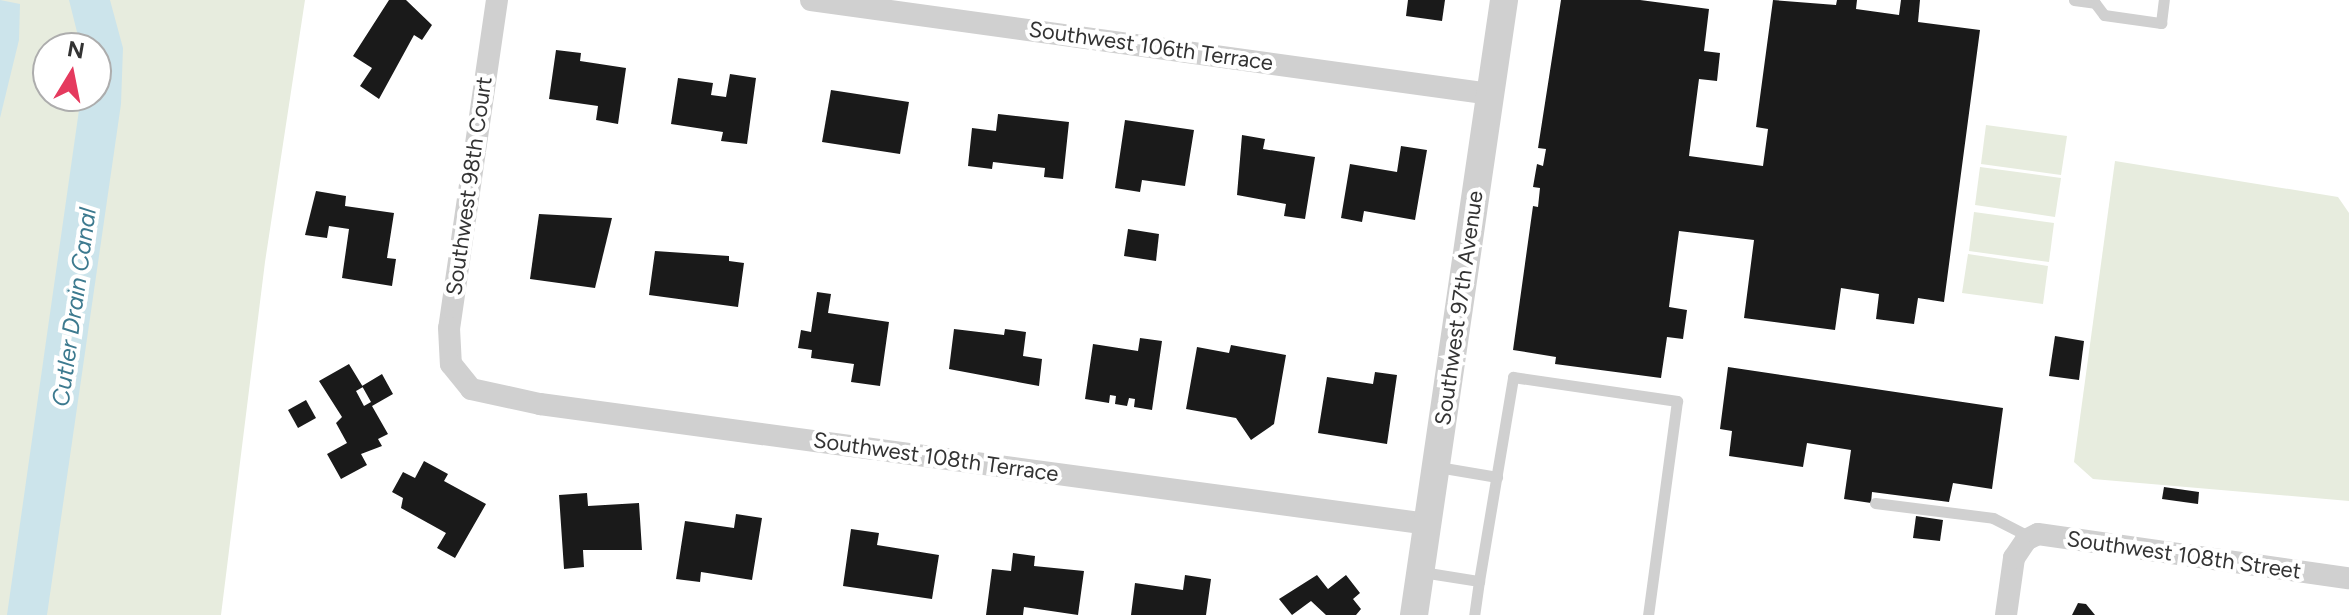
<!DOCTYPE html>
<style>
body{margin:0}
#map{position:relative;width:2349px;height:615px;overflow:hidden;background:#fff;font-family:Figtree,sans-serif}
div>[style]{position:absolute}
.green>*{inset:0;background:#e7ecde}
.water>*{inset:0;background:#cce4eb}
.building>*{inset:0;background:#1a1a1a}
.service>*{height:11px;margin:-5.5px;padding:0 5.5px;transform-origin:5.5px;border-radius:5.5px;background:#d0d0d0}
.minor>*{height:22px;margin:-11px;padding:0 11px;transform-origin:11px;border-radius:11px;background:#d0d0d0}
.tertiary>*{height:28px;margin:-14px;padding:0 14px;transform-origin:14px;border-radius:14px;background:#d0d0d0}
span{translate:-50% -50%;white-space:nowrap;text-align:center;line-height:1.15;-webkit-text-stroke:8px #fff;paint-order:stroke}
.street-label{font-size:22px;color:#333}
.water-label{font-size:24px;color:#3d7a8f;font-style:italic}
.north{position:absolute;left:32px;top:32px;width:80px;height:80px;box-sizing:border-box;background:#fff;border:2px solid #adadad;border-radius:50%;rotate:10deg;font-size:22px;font-weight:700;line-height:32px;text-align:center;color:#333}
.north::after{content:'';display:block;margin:auto;width:28px;height:36px;background:#e53a5e;clip-path:polygon(50% 0,100% 100%,50% 72%,0 100%)}
</style>
<div id="map">
<div class="green">
<i style="clip-path:polygon(evenodd,0 0,305px 0,265px 262px,221px 615px,0 615px,0 0,48px 48px,96px 48px,96px 96px,48px 96px,48px 48px)"></i>
<i style="clip-path:polygon(1986px 125px,2067px 136px,2061px 175px,1981px 164px)"></i>
<i style="clip-path:polygon(2115px 161px,2338px 197px,2349px 213px,2349px 501px,2093px 479px,2074px 462px)"></i>
<i style="clip-path:polygon(1980px 167px,2061px 178px,2055px 217px,1975px 205px)"></i>
<i style="clip-path:polygon(1974px 212px,2054px 223px,2049px 262px,1969px 251px)"></i>
<i style="clip-path:polygon(1968px 254px,2048px 266px,2043px 304px,1962px 293px)"></i>
</div>
<div class="water">
<i style="clip-path:polygon(0 0,20px 4px,19px 40px,0 118px)"></i>
<i style="clip-path:polygon(69px 0,110px 0,123px 48px,121px 104px,47px 615px,7px 615px,81px 96px,96px 96px,96px 48px,81px 48px)"></i>
</div>
<div class="building">
<i style="clip-path:polygon(389px 0,406px 0,432px 25px,422px 40px,414px 35px,379px 99px,360px 86px,372px 68px,353px 56px)"></i>
<i style="clip-path:polygon(1408px 0,1445px 0,1442px 21px,1406px 16px)"></i>
<i style="clip-path:polygon(1561px 0,1640px 0,1709px 9px,1704px 51px,1720px 53px,1717px 81px,1699px 79px,1689px 156px,1763px 166px,1768px 129px,1756px 127px,1773px 0,1836px 5px,1837px 0,1857px 0,1856px 9px,1899px 15px,1901px 0,1920px 0,1918px 22px,1980px 30px,1944px 302px,1918px 298px,1914px 324px,1876px 319px,1879px 294px,1841px 288px,1835px 330px,1744px 318px,1754px 240px,1679px 231px,1669px 307px,1687px 310px,1683px 339px,1667px 337px,1661px 378px,1555px 364px,1556px 357px,1513px 350px,1533px 206px,1538px 207px,1540px 188px,1533px 187px,1537px 164px,1543px 166px,1546px 149px,1538px 148px)"></i>
<i style="clip-path:polygon(556px 50px,581px 53px,580px 61px,626px 68px,618px 124px,596px 120px,598px 106px,549px 99px)"></i>
<i style="clip-path:polygon(730px 74px,756px 78px,747px 144px,721px 141px,723px 132px,671px 124px,678px 78px,713px 83px,711px 95px,726px 97px)"></i>
<i style="clip-path:polygon(831px 90px,909px 102px,900px 154px,822px 142px)"></i>
<i style="clip-path:polygon(998px 114px,1069px 122px,1063px 179px,1044px 177px,1045px 168px,993px 162px,992px 169px,968px 166px,972px 128px,996px 131px)"></i>
<i style="clip-path:polygon(1125px 120px,1194px 130px,1185px 186px,1142px 180px,1140px 192px,1115px 188px)"></i>
<i style="clip-path:polygon(1242px 135px,1265px 139px,1263px 149px,1315px 157px,1305px 219px,1284px 216px,1286px 204px,1237px 195px)"></i>
<i style="clip-path:polygon(1401px 146px,1427px 150px,1415px 220px,1364px 211px,1362px 222px,1341px 218px,1350px 164px,1397px 172px)"></i>
<i style="clip-path:polygon(316px 191px,346px 196px,345px 206px,394px 213px,387px 258px,396px 259px,392px 286px,342px 278px,349px 229px,329px 226px,327px 238px,305px 235px)"></i>
<i style="clip-path:polygon(539px 214px,612px 218px,595px 288px,530px 279px)"></i>
<i style="clip-path:polygon(1128px 229px,1159px 234px,1156px 261px,1124px 256px)"></i>
<i style="clip-path:polygon(655px 251px,729px 256px,729px 261px,744px 263px,738px 307px,649px 295px)"></i>
<i style="clip-path:polygon(817px 292px,831px 294px,828px 313px,889px 322px,880px 386px,851px 382px,854px 364px,811px 358px,812px 350px,798px 348px,801px 330px,811px 332px)"></i>
<i style="clip-path:polygon(954px 329px,1004px 335px,1005px 329px,1026px 332px,1023px 356px,1042px 359px,1039px 386px,949px 369px)"></i>
<i style="clip-path:polygon(2055px 336px,2084px 341px,2079px 380px,2049px 376px)"></i>
<i style="clip-path:polygon(1140px 338px,1162px 341px,1152px 410px,1134px 407px,1135px 399px,1129px 398px,1127px 406px,1115px 404px,1116px 396px,1110px 395px,1109px 403px,1085px 399px,1093px 344px,1138px 351px)"></i>
<i style="clip-path:polygon(1231px 345px,1286px 355px,1274px 424px,1251px 440px,1236px 418px,1186px 409px,1197px 347px,1229px 353px)"></i>
<i style="clip-path:polygon(349px 364px,363px 387px,356px 391px,364px 406px,371px 402px,362px 386px,382px 374px,393px 394px,372px 406px,388px 434px,378px 439px,382px 446px,361px 454px,367px 465px,341px 479px,327px 454px,347px 443px,336px 423px,342px 417px,319px 381px)"></i>
<i style="clip-path:polygon(1728px 367px,2003px 408px,1992px 489px,1953px 483px,1949px 502px,1872px 492px,1871px 503px,1844px 499px,1851px 450px,1807px 443px,1803px 467px,1729px 456px,1732px 431px,1720px 429px)"></i>
<i style="clip-path:polygon(1375px 372px,1397px 375px,1387px 444px,1318px 433px,1327px 377px,1373px 384px)"></i>
<i style="clip-path:polygon(306px 400px,316px 418px,298px 428px,288px 410px)"></i>
<i style="clip-path:polygon(424px 461px,448px 474px,444px 481px,486px 504px,455px 558px,437px 548px,446px 533px,401px 508px,403px 498px,392px 492px,403px 472px,415px 478px)"></i>
<i style="clip-path:polygon(2164px 487px,2199px 492px,2198px 504px,2162px 499px)"></i>
<i style="clip-path:polygon(587px 493px,588px 506px,639px 503px,642px 550px,583px 550px,584px 567px,564px 569px,559px 495px)"></i>
<i style="clip-path:polygon(736px 514px,762px 518px,752px 580px,701px 572px,700px 582px,676px 579px,685px 521px,734px 528px)"></i>
<i style="clip-path:polygon(1916px 516px,1943px 520px,1940px 541px,1913px 538px)"></i>
<i style="clip-path:polygon(851px 529px,879px 533px,877px 545px,939px 555px,932px 599px,843px 586px)"></i>
<i style="clip-path:polygon(1013px 553px,1035px 556px,1034px 566px,1084px 571px,1078px 615px,1024px 607px,1023px 615px,986px 615px,992px 569px,1011px 571px)"></i>
<i style="clip-path:polygon(1185px 575px,1211px 579px,1206px 615px,1131px 615px,1135px 583px,1183px 590px)"></i>
<i style="clip-path:polygon(1317px 575px,1328px 589px,1346px 575px,1360px 593px,1353px 599px,1361px 609px,1356px 615px,1326px 615px,1311px 601px,1292px 615px,1279px 599px)"></i>
<i style="clip-path:polygon(2078px 603px,2086px 604px,2095px 615px,2072px 615px)"></i>
</div>
<div class="service">
<i style="left:2074px;top:0;width:21px;rotate:8deg"></i>
<i style="left:2095px;top:3px;width:15px;rotate:53deg"></i>
<i style="left:2104px;top:15px;width:58px;rotate:8deg"></i>
<i style="left:2161px;top:23px;width:23px;rotate:-83deg"></i>
<i style="left:1438px;top:467px;width:60px;rotate:9.6deg"></i>
<i style="left:1875px;top:503px;width:119px;rotate:7.2deg"></i>
<i style="left:1993px;top:518px;width:42px;rotate:27.2deg"></i>
<i style="left:1422px;top:572px;width:58px;rotate:9deg"></i>
<i style="left:1479px;top:581px;width:34px;rotate:98deg"></i>
<i style="left:1479px;top:581px;width:207px;rotate:-80.5deg"></i>
<i style="left:1513px;top:377px;width:166px;rotate:8.3deg"></i>
<i style="left:1677px;top:401px;width:216px;rotate:97.7deg"></i>
</div>
<div class="minor">
<i style="left:497px;top:0;width:331px;rotate:98.3deg"></i>
<i style="left:449px;top:328px;width:36px;rotate:87deg"></i>
<i style="left:451px;top:364px;width:32px;rotate:51deg"></i>
<i style="left:471px;top:389px;width:71px;rotate:12.3deg"></i>
<i style="left:540px;top:404px;width:895px;rotate:7.7deg"></i>
<i style="left:811px;top:0;width:685px;rotate:7.88deg"></i>
<i style="left:2006px;top:615px;width:58px;rotate:-82deg"></i>
<i style="left:2014px;top:558px;width:22px;rotate:-56deg"></i>
<i style="left:2026px;top:540px;width:13px;rotate:-27deg"></i>
<i style="left:2038px;top:534px;width:314px;rotate:8.1deg"></i>
</div>
<div class="tertiary">
<i style="left:1414px;top:615px;width:622px;rotate:-81.67deg"></i>
</div>
<div class="street-label">
<span style="left:1151px;top:46px;rotate:8deg">Southwest 106th Terrace</span>
<span style="left:469px;top:186px;rotate:-82deg">Southwest 98th Court</span>
<span style="left:1459px;top:308px;rotate:-82deg">Southwest 97th Avenue</span>
<span style="left:936px;top:457px;rotate:8deg">Southwest 108th Terrace</span>
<span style="left:2184px;top:555px;rotate:8deg">Southwest 108th Street</span>
</div>
<div class="water-label">
<span style="left:74px;top:307px;rotate:-82deg">Cutler Drain Canal</span>
</div>
<div class="north">N</div>
</div>
